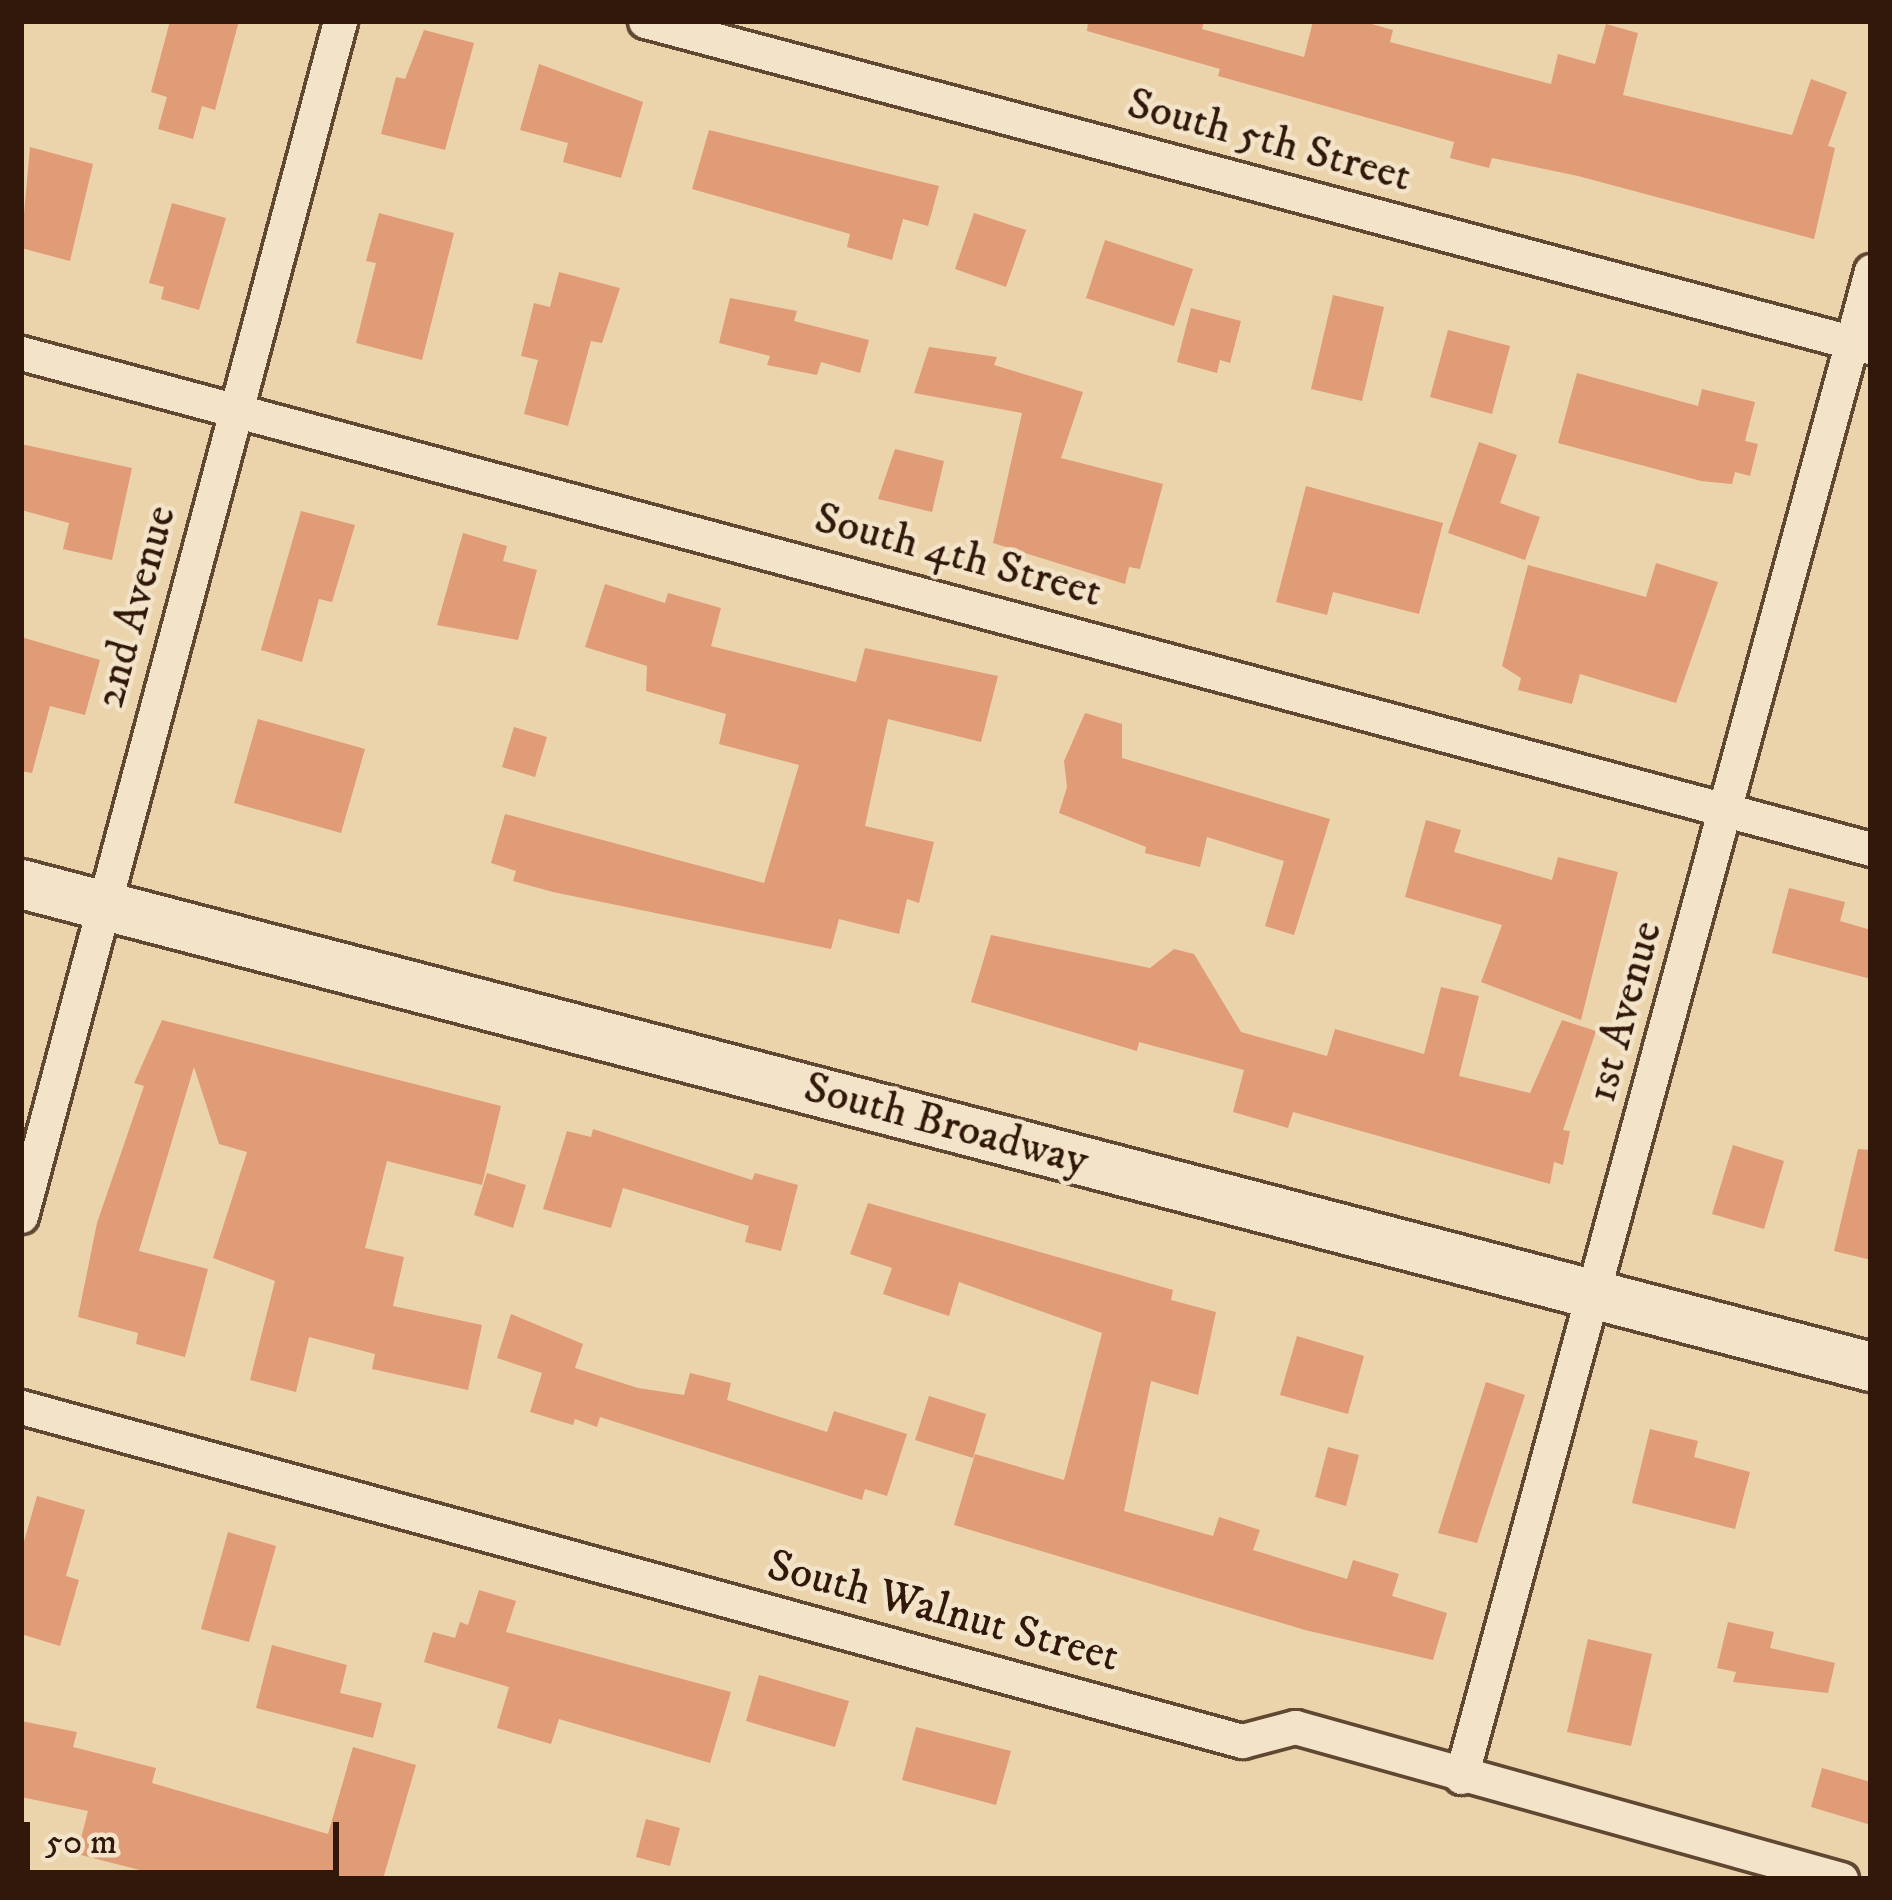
<!DOCTYPE html>
<style>
body{margin:0}
#map{position:relative;width:1892px;height:1900px;overflow:hidden;background:#ebd4ac;font-family:"IM FELL DW Pica",serif}
div>[style]{position:absolute}
.building>*{inset:0;background:#e09c76}
.roads{filter:drop-shadow(3px 0 #604732) drop-shadow(-3px 0 #604732) drop-shadow(0 3px #604732) drop-shadow(0 -3px #604732)}
.street>*{height:33px;margin:-16.5px;padding:0 16.5px;transform-origin:16.5px;border-radius:16.5px;background:#f2e3c9}
.secondary>*{height:48px;margin:-24px;padding:0 24px;transform-origin:24px;border-radius:24px;background:#f2e3c9}
span{translate:-50% -50%;white-space:nowrap;text-align:center;line-height:1.15;-webkit-text-stroke:9px #f2e3c9;paint-order:stroke}
.street-label{font-size:45px;color:#31180a}
.frame{position:absolute;inset:0;border:24px solid #31180a;pointer-events:none}
.scale{position:absolute;left:24px;top:1822px;width:315px;height:54px;box-sizing:border-box;border:6px solid #31180a;border-top:0;padding-left:15px;font-size:36px;line-height:42px;white-space:nowrap;color:#31180a;-webkit-text-stroke:9px #f2e3c9;paint-order:stroke}
</style>
<div id="map">
<div class="building">
<i style="clip-path:polygon(170px 21px,239px 21px,215px 110px,202px 106px,193px 139px,158px 129px,167px 97px,151px 92px)"></i>
<i style="clip-path:polygon(1088px 21px,1204px 21px,1202px 29px,1304px 57px,1313px 21px,1361px 21px,1393px 30px,1390px 42px,1551px 84px,1558px 54px,1595px 64px,1606px 24px,1638px 33px,1623px 95px,1792px 135px,1811px 79px,1847px 92px,1828px 146px,1835px 148px,1814px 239px,1578px 176px,1492px 158px,1489px 168px,1450px 158px,1454px 142px,1218px 76px,1220px 69px,1087px 31px)"></i>
<i style="clip-path:polygon(424px 30px,474px 43px,445px 150px,381px 134px,396px 77px,405px 79px)"></i>
<i style="clip-path:polygon(539px 64px,643px 102px,621px 178px,563px 162px,568px 143px,520px 130px)"></i>
<i style="clip-path:polygon(709px 130px,939px 186px,928px 226px,903px 219px,892px 260px,847px 247px,850px 234px,692px 189px)"></i>
<i style="clip-path:polygon(30px 147px,93px 164px,70px 261px,21px 248px)"></i>
<i style="clip-path:polygon(172px 203px,226px 218px,199px 310px,161px 299px,164px 287px,149px 283px)"></i>
<i style="clip-path:polygon(379px 213px,454px 233px,422px 360px,356px 343px,376px 263px,366px 261px)"></i>
<i style="clip-path:polygon(974px 213px,1026px 230px,1006px 287px,955px 269px)"></i>
<i style="clip-path:polygon(1105px 240px,1193px 269px,1174px 326px,1086px 298px)"></i>
<i style="clip-path:polygon(559px 272px,620px 288px,602px 343px,591px 341px,568px 426px,524px 414px,538px 360px,521px 356px,534px 303px,550px 307px)"></i>
<i style="clip-path:polygon(1333px 295px,1384px 307px,1362px 401px,1311px 389px)"></i>
<i style="clip-path:polygon(730px 298px,797px 311px,794px 321px,869px 340px,860px 373px,821px 362px,817px 375px,767px 365px,770px 356px,719px 343px)"></i>
<i style="clip-path:polygon(1191px 308px,1241px 321px,1230px 363px,1220px 360px,1217px 373px,1177px 362px)"></i>
<i style="clip-path:polygon(1448px 330px,1510px 346px,1492px 414px,1430px 397px)"></i>
<i style="clip-path:polygon(929px 347px,997px 357px,994px 365px,1083px 392px,1061px 458px,1163px 484px,1140px 569px,1129px 567px,1125px 584px,993px 543px,1022px 413px,914px 393px)"></i>
<i style="clip-path:polygon(1577px 373px,1698px 406px,1702px 389px,1755px 402px,1745px 441px,1758px 444px,1750px 476px,1735px 472px,1732px 484px,1701px 481px,1558px 443px)"></i>
<i style="clip-path:polygon(1479px 442px,1517px 455px,1500px 503px,1540px 517px,1525px 560px,1448px 533px)"></i>
<i style="clip-path:polygon(21px 444px,132px 468px,112px 560px,63px 549px,69px 523px,21px 510px)"></i>
<i style="clip-path:polygon(895px 449px,944px 461px,932px 512px,878px 499px)"></i>
<i style="clip-path:polygon(1306px 486px,1443px 523px,1419px 614px,1333px 592px,1327px 615px,1276px 602px)"></i>
<i style="clip-path:polygon(301px 511px,355px 525px,332px 602px,319px 599px,302px 662px,261px 650px)"></i>
<i style="clip-path:polygon(463px 533px,507px 546px,503px 561px,537px 570px,518px 640px,437px 625px)"></i>
<i style="clip-path:polygon(1656px 563px,1718px 582px,1676px 703px,1580px 674px,1572px 704px,1518px 690px,1521px 678px,1502px 666px,1528px 565px,1646px 597px)"></i>
<i style="clip-path:polygon(605px 584px,665px 603px,668px 593px,721px 608px,711px 646px,856px 682px,865px 648px,998px 676px,981px 742px,888px 719px,865px 826px,934px 842px,919px 903px,907px 899px,899px 934px,839px 919px,831px 949px,553px 892px,513px 881px,516px 871px,491px 863px,505px 814px,764px 883px,799px 765px,719px 744px,726px 714px,646px 691px,647px 666px,585px 647px)"></i>
<i style="clip-path:polygon(21px 637px,100px 660px,85px 715px,50px 706px,32px 773px,21px 771px)"></i>
<i style="clip-path:polygon(1085px 713px,1122px 724px,1122px 758px,1330px 819px,1294px 935px,1265px 926px,1284px 861px,1207px 837px,1200px 867px,1145px 853px,1146px 847px,1059px 813px,1067px 787px,1064px 761px)"></i>
<i style="clip-path:polygon(258px 719px,365px 749px,341px 833px,234px 803px)"></i>
<i style="clip-path:polygon(514px 727px,547px 737px,535px 777px,502px 767px)"></i>
<i style="clip-path:polygon(1426px 820px,1461px 830px,1454px 852px,1552px 880px,1558px 857px,1618px 872px,1581px 1020px,1481px 982px,1502px 925px,1405px 897px)"></i>
<i style="clip-path:polygon(1789px 888px,1845px 902px,1840px 921px,1871px 930px,1871px 979px,1772px 953px)"></i>
<i style="clip-path:polygon(991px 935px,1150px 968px,1174px 949px,1194px 954px,1241px 1032px,1327px 1056px,1335px 1029px,1424px 1054px,1441px 987px,1479px 996px,1459px 1076px,1530px 1093px,1562px 1020px,1596px 1031px,1563px 1130px,1570px 1131px,1563px 1165px,1554px 1162px,1550px 1184px,1293px 1112px,1288px 1128px,1233px 1112px,1244px 1070px,1139px 1042px,1137px 1051px,971px 1002px)"></i>
<i style="clip-path:polygon(162px 1020px,501px 1106px,482px 1185px,387px 1161px,365px 1248px,404px 1257px,393px 1306px,482px 1325px,468px 1390px,372px 1369px,375px 1354px,309px 1337px,296px 1392px,250px 1380px,275px 1281px,213px 1258px,247px 1152px,219px 1144px,194px 1067px,139px 1251px,208px 1269px,185px 1357px,136px 1344px,138px 1333px,78px 1317px,97px 1223px,144px 1086px,134px 1083px)"></i>
<i style="clip-path:polygon(593px 1129px,752px 1180px,755px 1173px,798px 1185px,781px 1251px,745px 1242px,749px 1226px,623px 1188px,611px 1228px,543px 1209px,567px 1131px,591px 1137px)"></i>
<i style="clip-path:polygon(1733px 1145px,1784px 1161px,1764px 1229px,1712px 1214px)"></i>
<i style="clip-path:polygon(1858px 1149px,1871px 1150px,1871px 1260px,1834px 1251px)"></i>
<i style="clip-path:polygon(487px 1173px,526px 1185px,513px 1228px,474px 1215px)"></i>
<i style="clip-path:polygon(868px 1203px,1173px 1290px,1171px 1300px,1216px 1312px,1198px 1395px,1151px 1381px,1124px 1511px,1213px 1536px,1219px 1517px,1260px 1530px,1253px 1550px,1347px 1579px,1353px 1560px,1399px 1574px,1392px 1596px,1447px 1613px,1433px 1660px,1305px 1630px,954px 1525px,975px 1454px,1064px 1480px,1102px 1333px,959px 1282px,949px 1316px,883px 1294px,892px 1268px,850px 1254px)"></i>
<i style="clip-path:polygon(511px 1314px,583px 1344px,575px 1368px,638px 1388px,684px 1395px,690px 1373px,731px 1383px,727px 1400px,827px 1432px,834px 1411px,907px 1434px,887px 1496px,865px 1489px,862px 1500px,600px 1417px,597px 1427px,575px 1419px,573px 1425px,530px 1412px,542px 1373px,497px 1358px)"></i>
<i style="clip-path:polygon(1297px 1336px,1364px 1356px,1348px 1414px,1280px 1395px)"></i>
<i style="clip-path:polygon(1486px 1382px,1525px 1395px,1477px 1543px,1438px 1533px)"></i>
<i style="clip-path:polygon(929px 1396px,986px 1414px,973px 1458px,915px 1440px)"></i>
<i style="clip-path:polygon(1650px 1429px,1698px 1441px,1694px 1457px,1750px 1472px,1735px 1529px,1632px 1503px)"></i>
<i style="clip-path:polygon(1328px 1447px,1359px 1455px,1346px 1506px,1315px 1497px)"></i>
<i style="clip-path:polygon(37px 1496px,85px 1510px,66px 1576px,79px 1580px,60px 1646px,21px 1634px,21px 1552px)"></i>
<i style="clip-path:polygon(228px 1532px,276px 1546px,249px 1642px,201px 1629px)"></i>
<i style="clip-path:polygon(479px 1590px,516px 1601px,506px 1632px,731px 1692px,710px 1763px,559px 1719px,551px 1744px,497px 1728px,509px 1687px,424px 1662px,433px 1632px,455px 1638px,460px 1622px,468px 1625px)"></i>
<i style="clip-path:polygon(1728px 1622px,1774px 1632px,1770px 1648px,1835px 1663px,1828px 1693px,1733px 1682px,1736px 1672px,1717px 1668px)"></i>
<i style="clip-path:polygon(1588px 1639px,1652px 1654px,1631px 1746px,1567px 1732px)"></i>
<i style="clip-path:polygon(272px 1645px,347px 1665px,340px 1693px,382px 1703px,373px 1738px,256px 1708px)"></i>
<i style="clip-path:polygon(759px 1675px,849px 1701px,835px 1747px,746px 1721px)"></i>
<i style="clip-path:polygon(21px 1721px,77px 1732px,73px 1747px,156px 1768px,152px 1783px,328px 1834px,353px 1747px,416px 1765px,383px 1879px,175px 1879px,77px 1854px,88px 1811px,21px 1797px)"></i>
<i style="clip-path:polygon(916px 1727px,1011px 1751px,996px 1805px,902px 1780px)"></i>
<i style="clip-path:polygon(1822px 1768px,1871px 1782px,1871px 1825px,1811px 1807px)"></i>
<i style="clip-path:polygon(646px 1819px,680px 1828px,670px 1866px,636px 1857px)"></i>
</div>
<div class="roads">
<div class="street">
<i style="left:645px;top:21px;width:1267px;rotate:14.91deg"></i>
<i style="left:21px;top:353px;width:1915px;rotate:15.01deg"></i>
<i style="left:21px;top:1216px;width:1237px;rotate:-75.05deg"></i>
<i style="left:21px;top:1407px;width:1266px;rotate:15.3deg"></i>
<i style="left:1242px;top:1741px;width:55px;rotate:-14.8deg"></i>
<i style="left:1295px;top:1727px;width:567px;rotate:15.56deg"></i>
<i style="left:1461px;top:1777px;width:1561px;rotate:-74.77deg"></i>
</div>
<div class="secondary">
<i style="left:21px;top:884px;width:1912px;rotate:14.63deg"></i>
</div>
</div>
<div class="street-label">
<span style="left:1269px;top:141px;rotate:15deg">South 5th Street</span>
<span style="left:958px;top:556px;rotate:15deg">South 4th Street</span>
<span style="left:136px;top:607px;rotate:-75deg">2nd Avenue</span>
<span style="left:1625px;top:1012px;rotate:-75deg">1st Avenue</span>
<span style="left:946px;top:1125px;rotate:15deg">South Broadway</span>
<span style="left:943px;top:1612px;rotate:15deg">South Walnut Street</span>
</div>
<div class="frame"></div>
<div class="scale">50 m</div>
</div>
